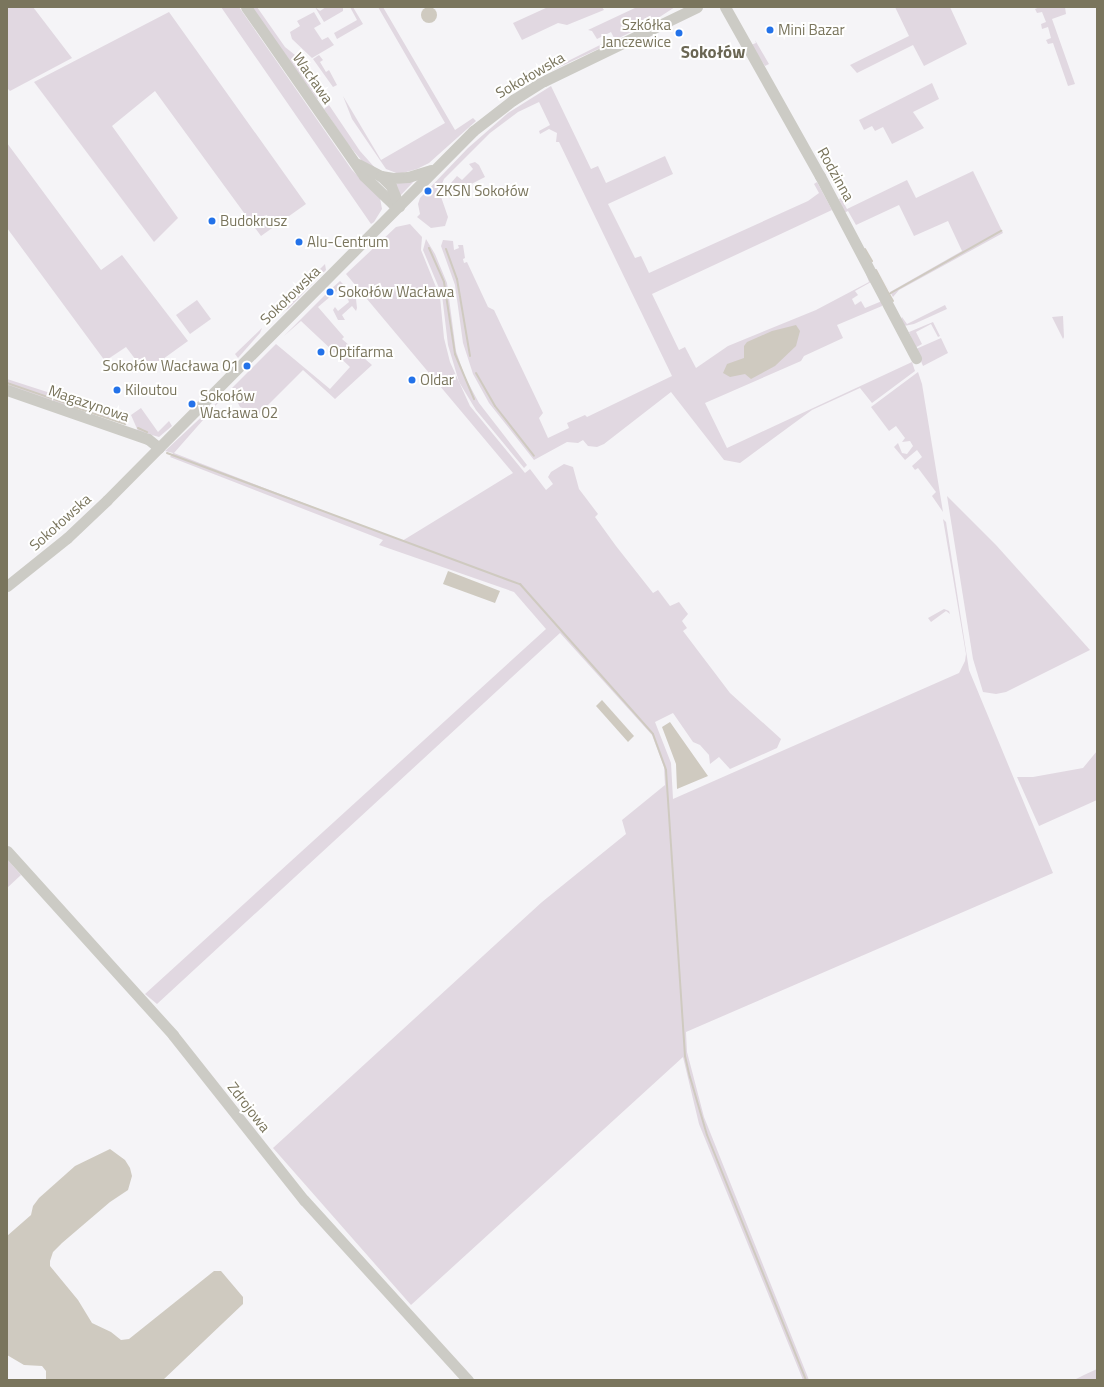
<!DOCTYPE html>
<meta charset="utf-8">
<style>
body{margin:0}
#map{position:relative;width:1104px;height:1387px;overflow:hidden;background:#f5f4f7;font-family:"Titillium Web",sans-serif}
div>[style]{position:absolute}
.green>*{inset:0;background:#e1d8e1}
.water>*{inset:0;background:#cfcac0}
.round{border-radius:50%}
.stream>*{height:2px;margin:-1px;padding:0 1px;transform-origin:1px;border-radius:1px;background:#cfcac0}
.minor>*{height:11px;margin:-5.5px;padding:0 5.5px;transform-origin:5.5px;border-radius:5.5px;background:#cccbc5}
.dots>*{width:11px;height:11px;translate:-50% -50%;box-sizing:border-box;border:2px solid #fff;border-radius:50%}
span{translate:-50% -50%;white-space:nowrap;text-align:center;line-height:1.15;-webkit-text-stroke:4px #fff;paint-order:stroke}
.poi-label{font-size:15px;color:#7a755d}
.right{translate:-100% -50%;text-align:right}
.left{translate:0 -50%;text-align:left}
.street-label{font-size:15px;color:#7a755d}
.quarter-label{font-size:17px;color:#6b6754;font-weight:700}
.frame{position:absolute;inset:0;border:8px solid #7a755d;pointer-events:none}
</style>
<div id="map">
<div class="green">
<i style="clip-path:polygon(7px 7px,33px 7px,72px 58px,10px 91px,7px 88px)"></i>
<i style="clip-path:polygon(221px 7px,239px 7px,352px 170px,380px 198px,382px 209px,374px 222px,371px 224px)"></i>
<i style="clip-path:polygon(251px 7px,257px 7px,285px 47px,295px 55px,319px 92px,319px 98px,317px 99px)"></i>
<i style="clip-path:polygon(315px 7px,320px 11px,326px 7px,343px 7px,343px 11px,324px 22px)"></i>
<i style="clip-path:polygon(350px 7px,353px 7px,363px 24px,337px 39px,334px 33px,357px 20px)"></i>
<i style="clip-path:polygon(378px 7px,383px 7px,455px 130px,473px 118px,476px 121px,429px 163px,417px 169px,399px 174px,386px 169px,352px 119px,343px 96px,381px 160px,445px 123px)"></i>
<i style="clip-path:polygon(548px 7px,602px 7px,604px 10px,567px 25px,558px 23px,522px 40px,513px 23px)"></i>
<i style="clip-path:polygon(637px 7px,675px 7px,655px 20px,615px 40px,611px 32px,597px 39px,592px 31px,588px 30px)"></i>
<i style="clip-path:polygon(895px 7px,950px 7px,967px 44px,924px 66px,913px 45px,857px 73px,850px 65px,909px 36px)"></i>
<i style="clip-path:polygon(1040px 7px,1065px 7px,1066px 14px,1052px 19px,1075px 84px,1068px 86px,1053px 43px,1048px 44px,1046px 40px,1051px 38px,1048px 27px,1042px 29px,1041px 24px,1046px 22px,1042px 12px,1037px 13px,1035px 9px)"></i>
<i style="clip-path:polygon(169px 12px,306px 204px,261px 236px,155px 91px,112px 126px,178px 218px,154px 242px,34px 82px)"></i>
<i style="clip-path:polygon(314px 12px,321px 24px,314px 28px,322px 40px,328px 37px,334px 45px,312px 58px,292px 39px,290px 32px,300px 26px,297px 21px)"></i>
<i style="clip-path:polygon(755px 40px,769px 64px,765px 66px,751px 45px,756px 43px)"></i>
<i style="clip-path:polygon(608px 41px,609px 44px,551px 71px,546px 62px,548px 56px,554px 68px)"></i>
<i style="clip-path:polygon(319px 55px,323px 60px,320px 62px,326px 72px,329px 70px,337px 85px,333px 87px,313px 59px)"></i>
<i style="clip-path:polygon(932px 83px,939px 99px,913px 112px,924px 128px,892px 144px,883px 127px,875px 131px,872px 126px,864px 130px,859px 120px)"></i>
<i style="clip-path:polygon(551px 86px,591px 169px,598px 166px,606px 183px,665px 156px,673px 174px,608px 204px,635px 258px,641px 256px,649px 273px,808px 201px,819px 193px,814px 184px,817px 182px,832px 210px,652px 294px,679px 350px,685px 347px,696px 368px,728px 346px,816px 310px,869px 282px,865px 271px,871px 282px,855px 291px,858px 295px,852px 299px,855px 305px,861px 301px,865px 308px,882px 301px,882px 306px,837px 325px,843px 338px,804px 356px,801px 361px,705px 403px,727px 448px,912px 362px,915px 371px,872px 403px,860px 388px,812px 410px,740px 463px,724px 460px,671px 392px,604px 444px,597px 447px,588px 446px,583px 440px,578px 443px,567px 442px,534px 460px,489px 403px,473px 374px,463px 343px,455px 285px,441px 246px,443px 240px,453px 241px,454px 250px,459px 248px,458px 245px,463px 245px,465px 258px,463px 259px,464px 263px,467px 262px,488px 307px,494px 310px,543px 413px,539px 418px,548px 438px,569px 428px,567px 423px,585px 415px,587px 417px,672px 376px,559px 142px,556px 142px,557px 133px,549px 129px,540px 134px,539px 131px,550px 125px,539px 102px,518px 112px,490px 133px,444px 179px,439px 191px,448px 217px,445px 226px,431px 228px,417px 217px,420px 214px,418px 204px,420px 198px,468px 148px,508px 113px)"></i>
<i style="clip-path:polygon(329px 105px,360px 151px,377px 170px,362px 161px,347px 143px,324px 109px)"></i>
<i style="clip-path:polygon(7px 143px,101px 270px,122px 255px,188px 341px,145px 372px,126px 347px,105px 361px,7px 228px)"></i>
<i style="clip-path:polygon(475px 162px,479px 165px,485px 177px,450px 195px,450px 200px,449px 191px,451px 183px,457px 176px,462px 180px,473px 169px,469px 164px)"></i>
<i style="clip-path:polygon(973px 171px,1003px 233px,899px 290px,893px 297px,877px 269px,890px 292px,962px 251px,948px 221px,914px 236px,899px 205px,856px 225px,848px 211px,844px 213px,839px 199px,841px 198px,847px 209px,907px 180px,916px 198px)"></i>
<i style="clip-path:polygon(416px 179px,401px 195px,400px 195px,395px 184px)"></i>
<i style="clip-path:polygon(410px 224px,422px 237px,421px 250px,440px 297px,444px 338px,450px 362px,470px 406px,525px 473px,530px 469px,546px 490px,553px 484px,548px 477px,551px 472px,564px 464px,573px 467px,579px 489px,598px 514px,595px 517px,616px 546px,653px 593px,658px 590px,670px 606px,679px 602px,688px 614px,682px 621px,687px 628px,683px 631px,730px 693px,781px 739px,777px 748px,730px 769px,719px 757px,710px 764px,709px 755px,700px 745px,693px 742px,673px 713px,655px 722px,671px 763px,673px 799px,959px 673px,965px 661px,966px 654px,943px 519px,946px 522px,969px 670px,1053px 873px,686px 1032px,687px 1052px,704px 1117px,809px 1380px,803px 1380px,699px 1124px,683px 1057px,411px 1305px,273px 1148px,542px 902px,626px 834px,622px 820px,665px 785px,664px 767px,652px 735px,560px 633px,157px 1004px,145px 994px,546px 629px,514px 592px,379px 545px,383px 540px,170px 457px,173px 453px,165px 451px,225px 395px,174px 453px,402px 541px,513px 473px,346px 274px,396px 227px)"></i>
<i style="clip-path:polygon(426px 239px,435px 254px,447px 283px,456px 351px,465px 377px,479px 403px,527px 465px,524px 468px,476px 410px,459px 382px,448px 345px,442px 295px,423px 250px)"></i>
<i style="clip-path:polygon(325px 264px,326px 270px,289px 308px,268px 321px)"></i>
<i style="clip-path:polygon(340px 281px,344px 285px,318px 307px,344px 337px,342px 339px,372px 365px,335px 399px,303px 370px,258px 415px,240px 407px,231px 389px,276px 344px,330px 389px,350px 367px,301px 321px,284px 336px,328px 292px,330px 294px,333px 292px,331px 289px)"></i>
<i style="clip-path:polygon(347px 297px,356px 299px,357px 308px,356px 311px,352px 306px,342px 315px,345px 320px,338px 320px,333px 310px,335px 307px,338px 311px,349px 302px)"></i>
<i style="clip-path:polygon(197px 300px,211px 319px,190px 334px,176px 315px)"></i>
<i style="clip-path:polygon(945px 305px,947px 309px,914px 324px,904px 326px,901px 319px,902px 317px,907px 324px)"></i>
<i style="clip-path:polygon(1063px 316px,1064px 337px,1063px 339px,1052px 317px)"></i>
<i style="clip-path:polygon(933px 322px,940px 336px,938px 337px,931px 324px,916px 332px,922px 344px,915px 348px,909px 332px)"></i>
<i style="clip-path:polygon(262px 328px,260px 333px,238px 358px,235px 354px)"></i>
<i style="clip-path:polygon(941px 338px,948px 353px,923px 366px,916px 349px)"></i>
<i style="clip-path:polygon(918px 372px,922px 384px,943px 512px,932px 496px,936px 492px,918px 468px,915px 470px,912px 466px,922px 457px,917px 450px,905px 460px,894px 447px,898px 443px,902px 453px,907px 454px,913px 446px,910px 441px,902px 442px,905px 438px,896px 426px,889px 431px,871px 407px)"></i>
<i style="clip-path:polygon(7px 379px,72px 400px,71px 403px,68px 406px,7px 385px)"></i>
<i style="clip-path:polygon(75px 401px,125px 420px,127px 424px,74px 407px)"></i>
<i style="clip-path:polygon(141px 408px,158px 432px,169px 421px,172px 426px,159px 437px,138px 431px,131px 415px)"></i>
<i style="clip-path:polygon(947px 496px,996px 545px,1090px 650px,1006px 692px,996px 694px,983px 692px,973px 659px)"></i>
<i style="clip-path:polygon(944px 609px,949px 611px,950px 614px,946px 611px,931px 622px,928px 618px)"></i>
<i style="clip-path:polygon(1097px 751px,1097px 800px,1039px 826px,1017px 777px,1033px 777px,1083px 768px)"></i>
<i style="clip-path:polygon(7px 859px,21px 875px,7px 888px)"></i>
<i style="clip-path:polygon(1097px 1369px,1097px 1380px,1074px 1380px,1084px 1375px)"></i>
</div>
<div class="water">
<i class="round" style="left:421px;top:7px;width:16px;height:16px"></i>
<i style="clip-path:polygon(796px 325px,800px 331px,796px 346px,775px 366px,751px 379px,745px 374px,730px 377px,723px 373px,727px 364px,744px 358px,744px 346px,747px 342px,772px 331px)"></i>
<i style="clip-path:polygon(448px 571px,500px 591px,495px 603px,443px 584px)"></i>
<i style="clip-path:polygon(602px 700px,634px 736px,628px 742px,596px 706px)"></i>
<i style="clip-path:polygon(670px 722px,708px 776px,677px 789px,676px 764px,662px 727px)"></i>
<i style="clip-path:polygon(110px 1149px,125px 1160px,130px 1168px,132px 1176px,128px 1190px,110px 1202px,62px 1243px,53px 1252px,50px 1261px,50px 1266px,78px 1300px,92px 1323px,111px 1332px,121px 1340px,129px 1339px,214px 1271px,221px 1271px,243px 1297px,243px 1304px,163px 1380px,46px 1380px,46px 1371px,42px 1366px,24px 1365px,7px 1355px,7px 1236px,31px 1215px,33px 1206px,39px 1198px,75px 1166px)"></i>
</div>
<div class="stream">
<i style="left:429px;top:248px;width:37px;rotate:66deg"></i>
<i style="left:444px;top:282px;width:73px;rotate:81.3deg"></i>
<i style="left:455px;top:354px;width:49px;rotate:67.1deg"></i>
<i style="left:446px;top:249px;width:32px;rotate:70deg"></i>
<i style="left:457px;top:279px;width:78px;rotate:80.4deg"></i>
<i style="left:865px;top:249px;width:14px;rotate:60deg"></i>
<i style="left:876px;top:270px;width:27px;rotate:62deg"></i>
<i style="left:889px;top:294px;width:129px;rotate:-29.4deg"></i>
<i style="left:889px;top:294px;width:8px;rotate:60deg"></i>
<i style="left:476px;top:373px;width:38px;rotate:60deg"></i>
<i style="left:495px;top:406px;width:63px;rotate:52deg"></i>
<i style="left:7px;top:383px;width:65px;rotate:19deg"></i>
<i style="left:74px;top:407px;width:54px;rotate:18.4deg"></i>
<i style="left:138px;top:428px;width:10px;rotate:24deg"></i>
<i style="left:167px;top:453px;width:377px;rotate:20.4deg"></i>
<i style="left:520px;top:584px;width:200px;rotate:48.4deg"></i>
<i style="left:653px;top:734px;width:38px;rotate:70deg"></i>
<i style="left:666px;top:770px;width:287px;rotate:86.2deg"></i>
<i style="left:685px;top:1056px;width:22px;rotate:77deg"></i>
<i style="left:690px;top:1077px;width:60px;rotate:73.7deg"></i>
<i style="left:707px;top:1135px;width:264px;rotate:68deg"></i>
</div>
<div class="minor">
<i style="left:246px;top:7px;width:206px;rotate:55.1deg"></i>
<i style="left:364px;top:176px;width:40px;rotate:44deg"></i>
<i style="left:393px;top:204px;width:6px;rotate:18deg"></i>
<i style="left:725px;top:7px;width:194px;rotate:60.7deg"></i>
<i style="left:820px;top:176px;width:206px;rotate:62.2deg"></i>
<i style="left:358px;top:164px;width:26px;rotate:28deg"></i>
<i style="left:381px;top:176px;width:12px;rotate:9deg"></i>
<i style="left:393px;top:178px;width:15px;rotate:-4deg"></i>
<i style="left:408px;top:177px;width:24px;rotate:-17deg"></i>
<i style="left:381px;top:176px;width:14px;rotate:45deg"></i>
<i style="left:391px;top:186px;width:22px;rotate:68deg"></i>
<i style="left:7px;top:390px;width:149px;rotate:19.2deg"></i>
<i style="left:148px;top:439px;width:14px;rotate:39deg"></i>
<i style="left:7px;top:586px;width:77px;rotate:-38.7deg"></i>
<i style="left:67px;top:538px;width:55px;rotate:-43.5deg"></i>
<i style="left:107px;top:500px;width:520px;rotate:-45.23deg"></i>
<i style="left:473px;top:131px;width:51px;rotate:-37.8deg"></i>
<i style="left:513px;top:100px;width:36px;rotate:-32deg"></i>
<i style="left:544px;top:81px;width:170px;rotate:-25.8deg"></i>
<i style="left:7px;top:851px;width:248px;rotate:47.9deg"></i>
<i style="left:173px;top:1035px;width:211px;rotate:51.6deg"></i>
<i style="left:304px;top:1200px;width:244px;rotate:47.7deg"></i>
</div>
<div class="dots">
<i style="left:770px;top:30px;background:#2372e9"></i>
<i style="left:679px;top:33px;background:#2372e9"></i>
<i style="left:428px;top:191px;background:#2372e9"></i>
<i style="left:212px;top:221px;background:#2372e9"></i>
<i style="left:299px;top:242px;background:#2372e9"></i>
<i style="left:330px;top:292px;background:#2372e9"></i>
<i style="left:321px;top:352px;background:#2372e9"></i>
<i style="left:247px;top:366px;background:#2372e9"></i>
<i style="left:412px;top:380px;background:#2372e9"></i>
<i style="left:117px;top:390px;background:#2372e9"></i>
<i style="left:192px;top:404px;background:#2372e9"></i>
</div>
<div class="poi-label">
<span class="right" style="left:671px;top:33px">Szkółka<br>Janczewice</span>
<span class="left" style="left:778px;top:30px">Mini Bazar</span>
<span class="left" style="left:436px;top:191px">ZKSN Sokołów</span>
<span class="left" style="left:220px;top:221px">Budokrusz</span>
<span class="left" style="left:307px;top:242px">Alu-Centrum</span>
<span class="left" style="left:338px;top:292px">Sokołów Wacława</span>
<span class="left" style="left:329px;top:352px">Optifarma</span>
<span class="right" style="left:239px;top:366px">Sokołów Wacława 01</span>
<span class="left" style="left:420px;top:380px">Oldar</span>
<span class="left" style="left:125px;top:390px">Kiloutou</span>
<span class="left" style="left:200px;top:404px">Sokołów<br>Wacława 02</span>
</div>
<div class="street-label">
<span style="left:530px;top:75px;rotate:-30deg">Sokołowska</span>
<span style="left:313px;top:78px;rotate:55deg">Wacława</span>
<span style="left:836px;top:174px;rotate:61deg">Rodzinna</span>
<span style="left:290px;top:295px;rotate:-44deg">Sokołowska</span>
<span style="left:89px;top:403px;rotate:19deg">Magazynowa</span>
<span style="left:60px;top:522px;rotate:-42deg">Sokołowska</span>
<span style="left:249px;top:1107px;rotate:52deg">Zdrojowa</span>
</div>
<div class="quarter-label">
<span style="left:713px;top:53px">Sokołów</span>
</div>
<div class="frame"></div>
</div>
